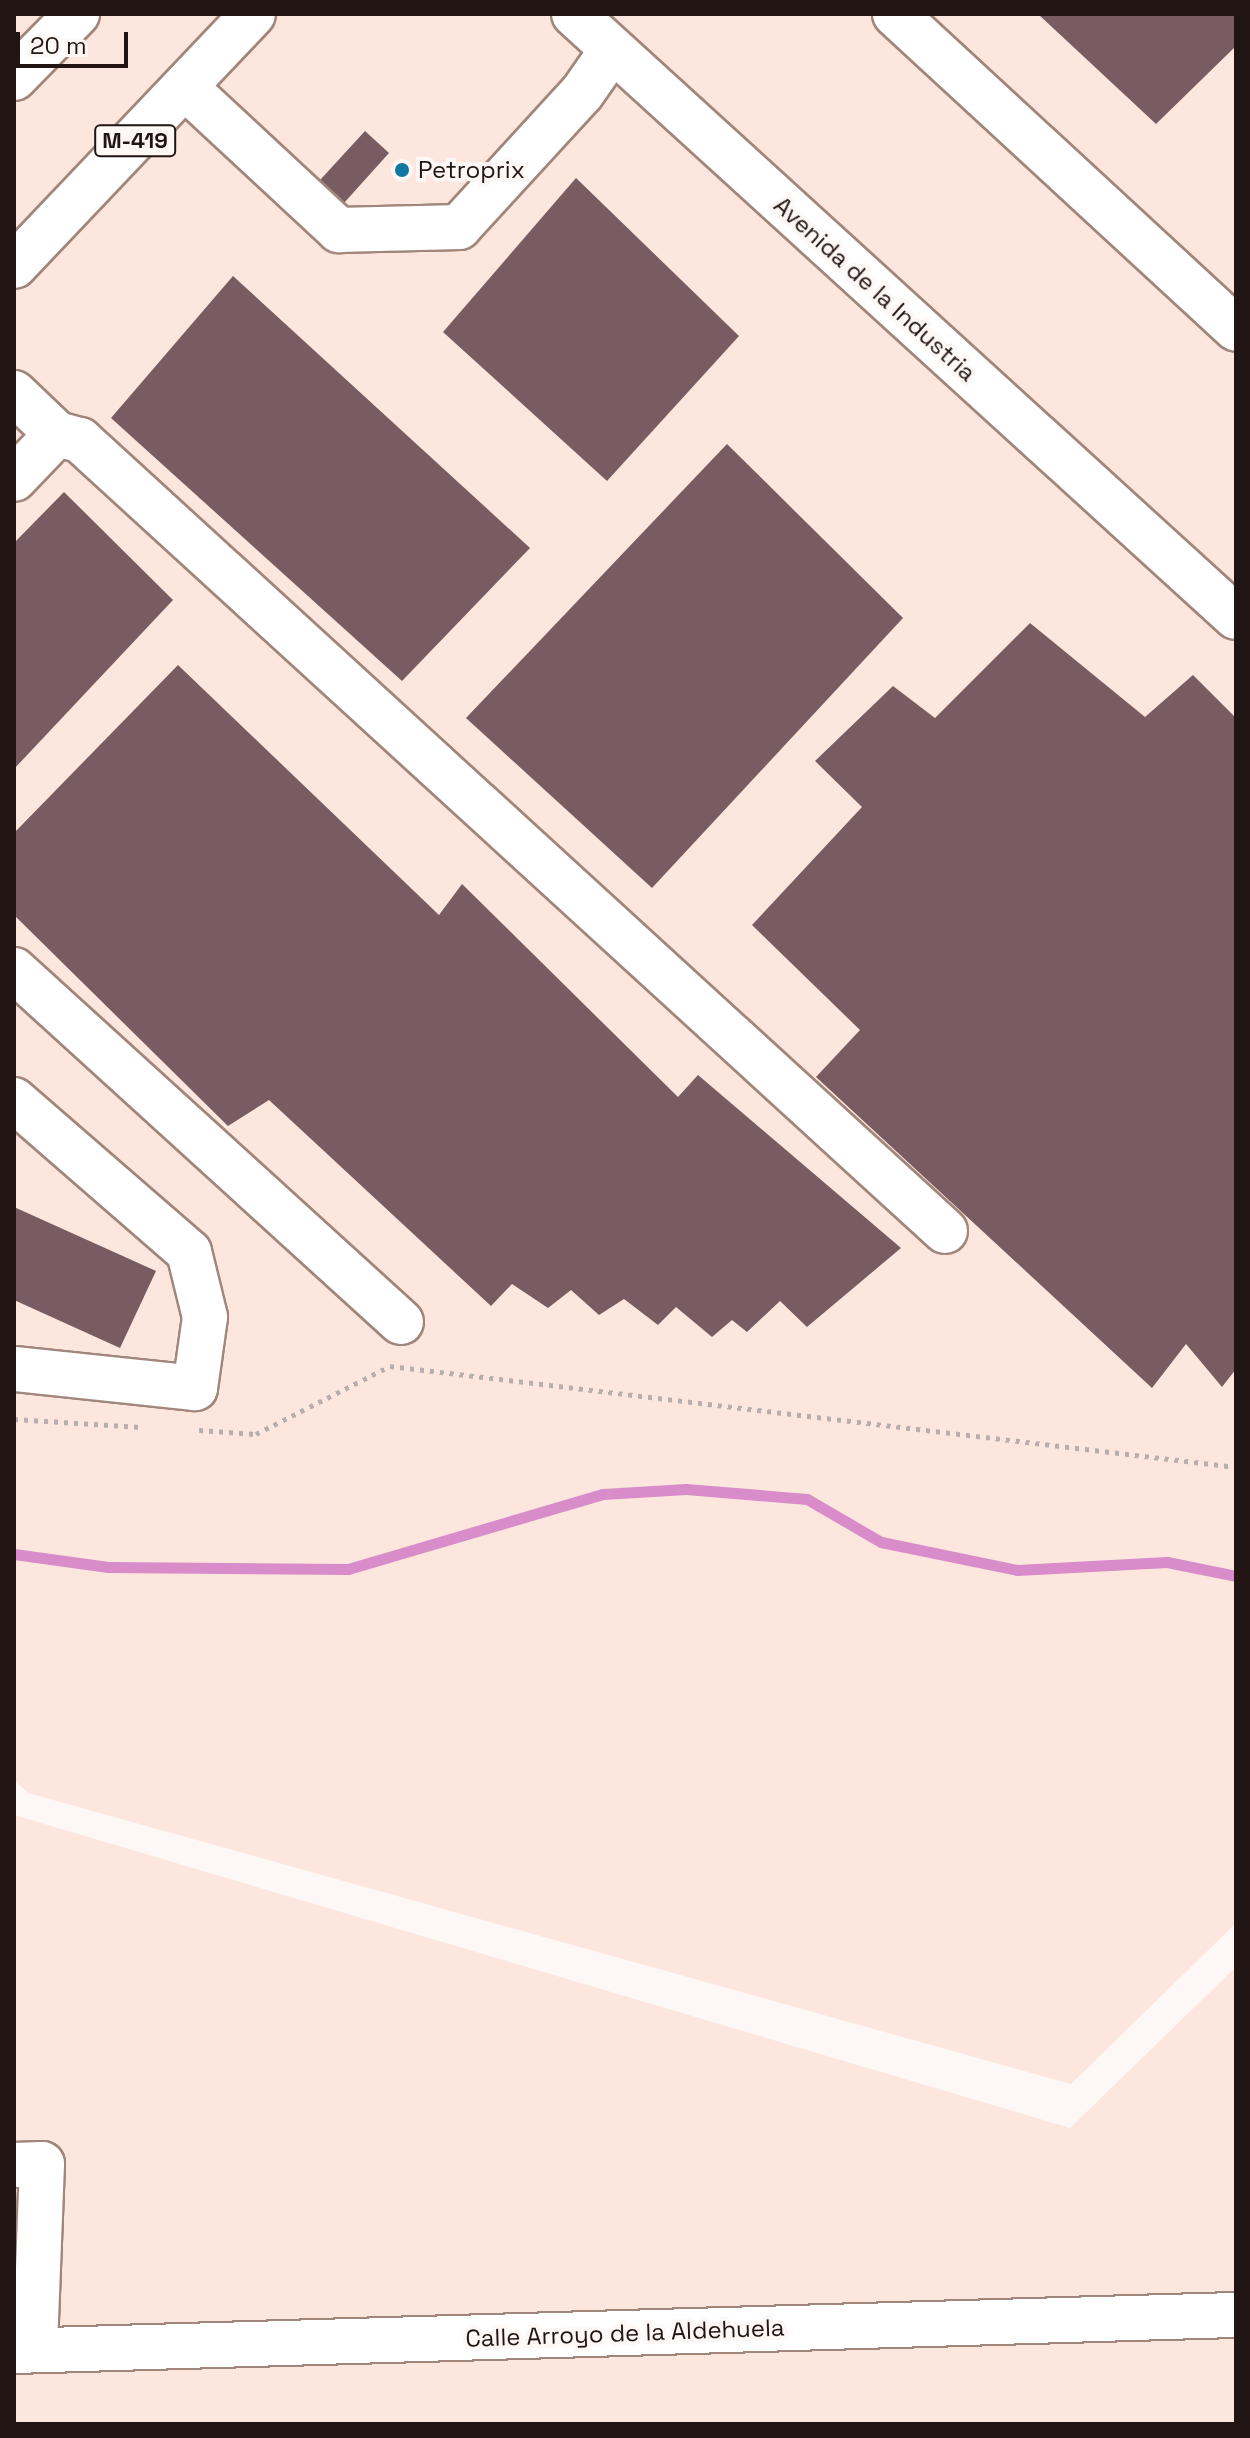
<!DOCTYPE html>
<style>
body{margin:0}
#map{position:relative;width:1250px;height:2438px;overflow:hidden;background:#fdf7f5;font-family:"Space Grotesk",sans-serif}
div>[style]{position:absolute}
.built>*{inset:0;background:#fde6dd}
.stream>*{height:11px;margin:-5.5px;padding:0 5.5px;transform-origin:5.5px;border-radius:5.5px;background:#d88cca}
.building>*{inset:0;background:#785c61}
.path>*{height:5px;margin-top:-2.5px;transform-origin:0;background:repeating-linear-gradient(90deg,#b7afad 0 4px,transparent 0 10px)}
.roads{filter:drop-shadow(2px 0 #a1867c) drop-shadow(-2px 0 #a1867c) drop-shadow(0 2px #a1867c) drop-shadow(0 -2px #a1867c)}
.minor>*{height:44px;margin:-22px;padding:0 22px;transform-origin:22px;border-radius:22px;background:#fff}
.major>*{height:44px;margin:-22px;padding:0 22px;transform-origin:22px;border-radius:22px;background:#fff}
.dots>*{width:22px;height:22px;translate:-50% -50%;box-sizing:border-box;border:4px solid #fdf7f5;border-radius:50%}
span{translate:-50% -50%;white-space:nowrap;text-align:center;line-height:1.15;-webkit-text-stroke:8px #fdf7f5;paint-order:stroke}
.shield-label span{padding:2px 6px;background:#fdf7f5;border:2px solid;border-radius:6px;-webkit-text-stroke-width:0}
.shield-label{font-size:22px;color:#201512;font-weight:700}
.poi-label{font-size:24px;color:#201512}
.left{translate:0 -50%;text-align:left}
.street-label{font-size:24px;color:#201512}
.frame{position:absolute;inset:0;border:16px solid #201512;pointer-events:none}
.scale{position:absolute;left:16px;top:32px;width:112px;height:36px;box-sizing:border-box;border:4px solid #201512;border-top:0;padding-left:10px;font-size:24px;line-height:28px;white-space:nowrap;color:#201512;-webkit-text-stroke:6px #fdf7f5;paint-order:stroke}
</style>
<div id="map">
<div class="built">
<i style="clip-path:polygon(14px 14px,1236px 14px,1236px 1923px,1071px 2084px,28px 1793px,14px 1780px)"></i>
<i style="clip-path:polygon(14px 1815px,1070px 2128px,1236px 1967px,1236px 2424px,14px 2424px)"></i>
</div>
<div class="stream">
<i style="left:14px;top:1554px;width:95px;rotate:7.9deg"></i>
<i style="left:108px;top:1567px;width:240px;rotate:0.5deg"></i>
<i style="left:348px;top:1569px;width:266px;rotate:-16.4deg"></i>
<i style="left:603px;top:1494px;width:83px;rotate:-3.4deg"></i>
<i style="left:686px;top:1489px;width:121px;rotate:4.7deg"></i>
<i style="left:807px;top:1499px;width:86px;rotate:30.2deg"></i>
<i style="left:881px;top:1542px;width:139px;rotate:11.6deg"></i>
<i style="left:1017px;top:1570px;width:150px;rotate:-3.1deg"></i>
<i style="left:1167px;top:1562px;width:70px;rotate:11.5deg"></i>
</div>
<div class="building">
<i style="clip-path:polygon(1038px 14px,1236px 14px,1236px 46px,1156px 124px)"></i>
<i style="clip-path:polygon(365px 131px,389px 153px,335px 213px,310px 191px)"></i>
<i style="clip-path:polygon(576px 178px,739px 336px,607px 481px,443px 332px)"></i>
<i style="clip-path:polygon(233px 276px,530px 548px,402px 681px,111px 418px)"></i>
<i style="clip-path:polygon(727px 444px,903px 618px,652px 888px,466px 718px)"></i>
<i style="clip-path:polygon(64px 492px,173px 600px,14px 769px,14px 543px)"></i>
<i style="clip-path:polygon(1030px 623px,1145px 717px,1193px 675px,1236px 718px,1236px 1369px,1222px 1387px,1186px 1344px,1152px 1388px,816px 1077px,860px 1030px,752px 925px,862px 807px,815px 761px,893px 686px,935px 718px)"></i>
<i style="clip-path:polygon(178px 665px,439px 915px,462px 884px,678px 1097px,698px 1075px,901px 1248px,807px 1327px,780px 1301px,747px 1332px,732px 1320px,712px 1337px,676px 1307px,658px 1325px,624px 1299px,599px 1315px,571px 1290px,548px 1308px,512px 1284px,491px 1306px,269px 1100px,228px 1126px,14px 915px,14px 833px)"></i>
<i style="clip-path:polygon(14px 1207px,156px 1271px,120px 1348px,14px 1300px)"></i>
</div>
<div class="path">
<i style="left:14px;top:1419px;width:127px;rotate:3.6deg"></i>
<i style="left:199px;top:1430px;width:57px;rotate:4deg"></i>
<i style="left:256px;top:1434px;width:150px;rotate:-26.9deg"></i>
<i style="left:390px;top:1366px;width:852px;rotate:6.81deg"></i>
</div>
<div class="roads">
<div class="minor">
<i style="left:574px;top:14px;width:895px;rotate:42.33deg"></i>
<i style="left:895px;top:14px;width:464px;rotate:42.7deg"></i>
<i style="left:186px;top:88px;width:209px;rotate:42.9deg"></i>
<i style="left:339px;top:230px;width:120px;rotate:-1.4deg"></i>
<i style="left:459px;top:227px;width:182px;rotate:-47.5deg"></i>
<i style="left:582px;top:93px;width:52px;rotate:-55.1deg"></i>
<i style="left:14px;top:393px;width:59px;rotate:43.6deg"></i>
<i style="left:57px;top:434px;width:62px;rotate:133.7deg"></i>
<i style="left:57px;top:434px;width:24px;rotate:15deg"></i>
<i style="left:80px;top:440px;width:1172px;rotate:42.44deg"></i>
<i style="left:14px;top:970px;width:523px;rotate:42.29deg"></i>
<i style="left:14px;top:1100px;width:232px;rotate:41deg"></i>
<i style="left:189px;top:1252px;width:67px;rotate:76.2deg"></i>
<i style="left:205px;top:1317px;width:72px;rotate:98deg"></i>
<i style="left:195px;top:1388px;width:182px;rotate:-174deg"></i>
<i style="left:14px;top:2165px;width:28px;rotate:-2deg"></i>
<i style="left:42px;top:2164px;width:186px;rotate:92.2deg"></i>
<i style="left:14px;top:2351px;width:1223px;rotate:-1.69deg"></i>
</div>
<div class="major">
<i style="left:14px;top:78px;width:90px;rotate:-45.5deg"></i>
<i style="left:14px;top:266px;width:347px;rotate:-46.5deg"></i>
</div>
</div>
<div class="dots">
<i style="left:402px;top:170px;background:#1078a3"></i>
</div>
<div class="shield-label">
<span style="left:135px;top:141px">M-419</span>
</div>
<div class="poi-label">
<span class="left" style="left:418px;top:170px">Petroprix</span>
</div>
<div class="street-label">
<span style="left:875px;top:289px;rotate:42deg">Avenida de la Industria</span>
<span style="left:625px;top:2333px;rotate:-2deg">Calle Arroyo de la Aldehuela</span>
</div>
<div class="frame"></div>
<div class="scale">20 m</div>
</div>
